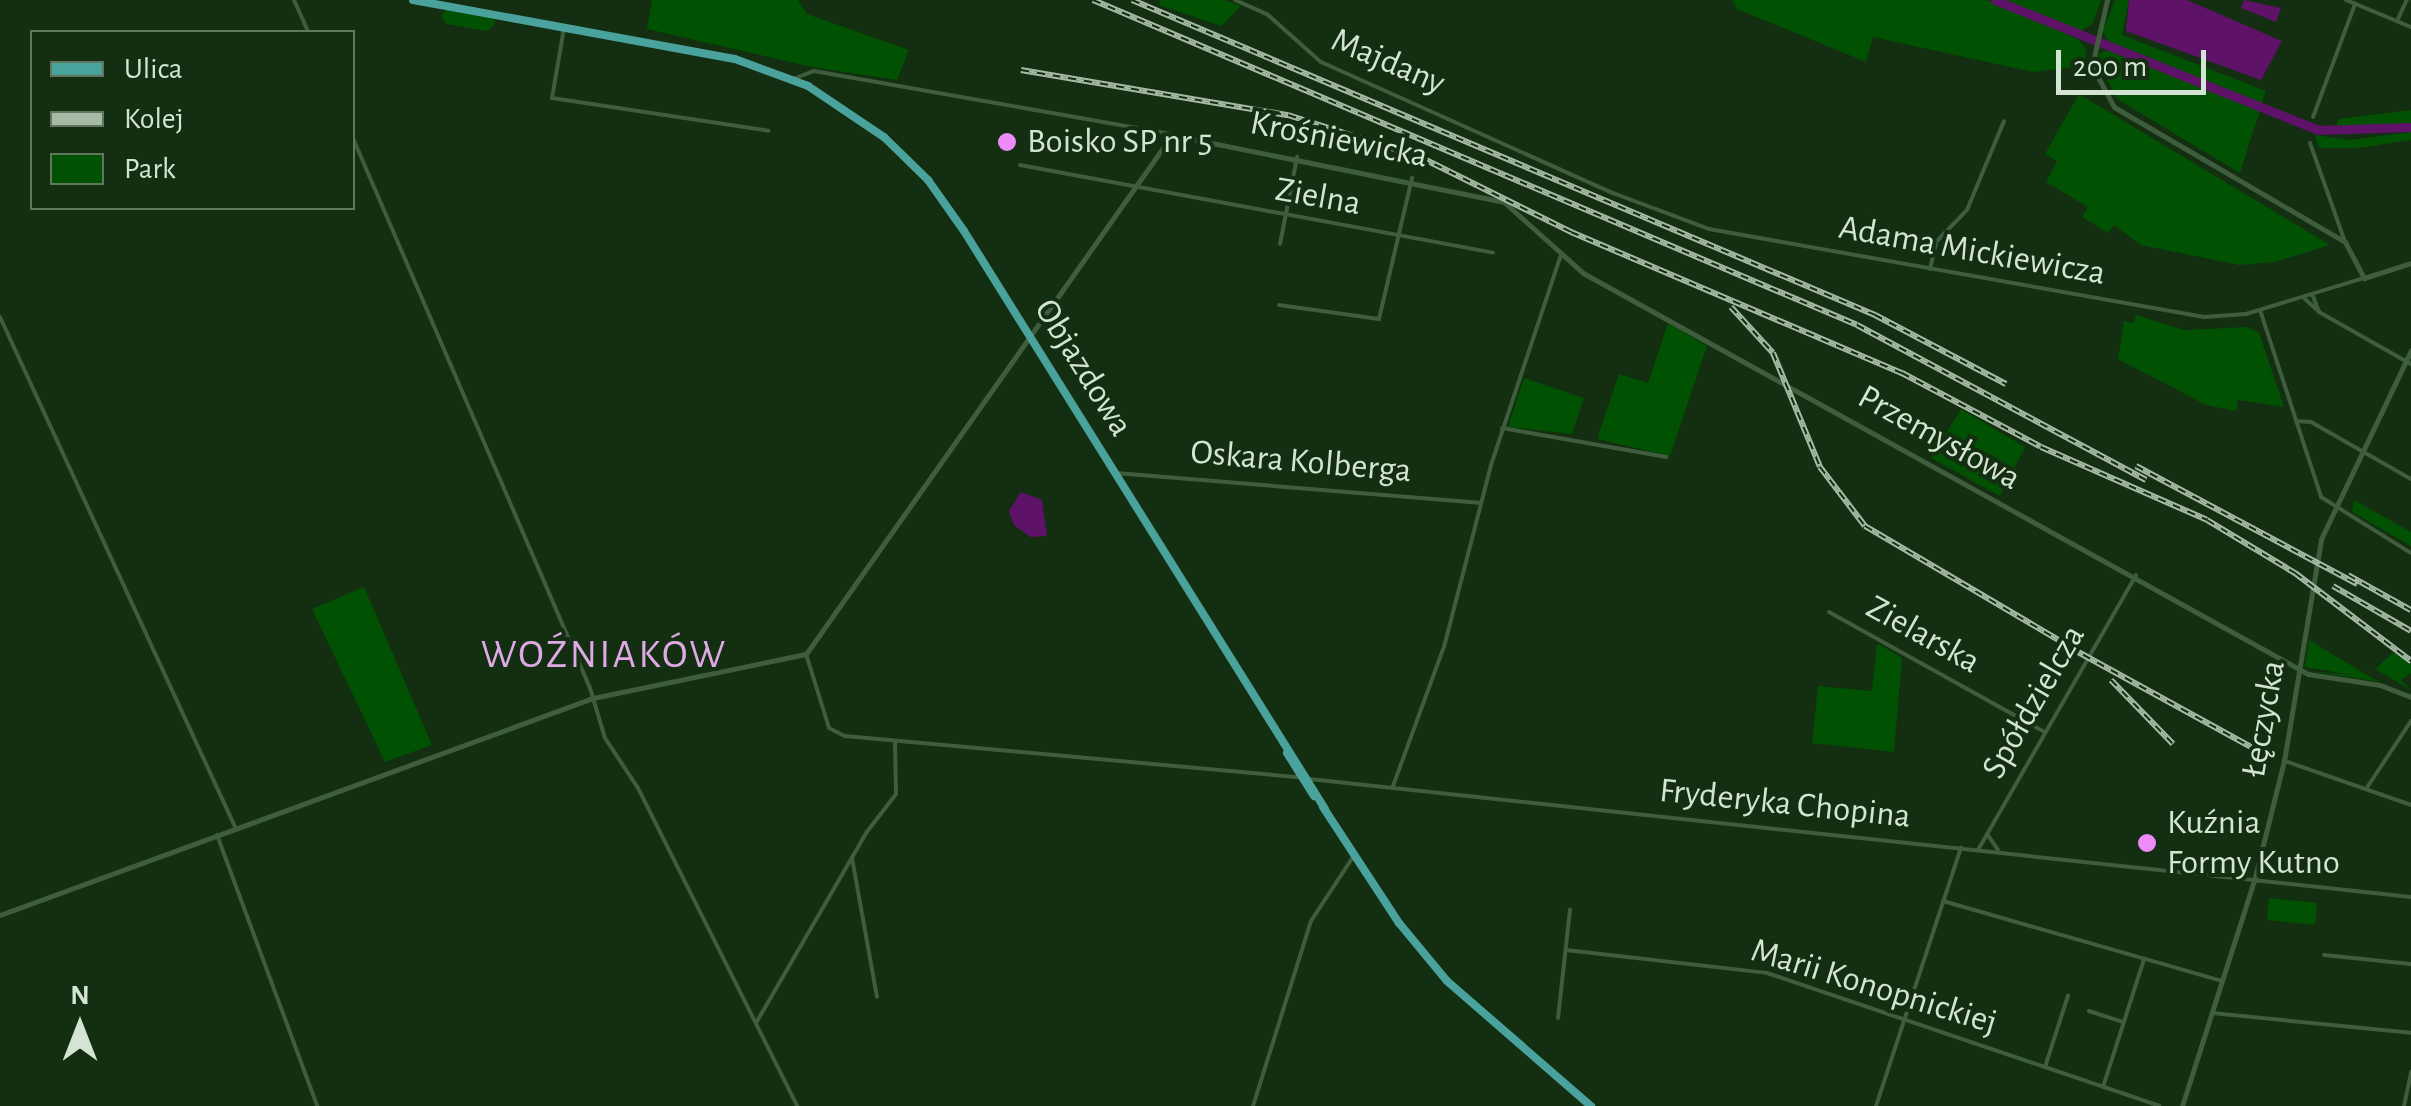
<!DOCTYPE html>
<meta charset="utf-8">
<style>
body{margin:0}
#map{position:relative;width:2411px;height:1106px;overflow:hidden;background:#132e11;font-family:"Alegreya Sans",sans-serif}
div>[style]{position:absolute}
.green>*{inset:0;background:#005102}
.round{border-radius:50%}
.water>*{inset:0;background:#5e1268}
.river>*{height:9px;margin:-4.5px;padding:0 4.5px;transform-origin:4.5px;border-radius:4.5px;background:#5e1268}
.minor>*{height:4px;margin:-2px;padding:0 2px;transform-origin:2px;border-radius:2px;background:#3f5c3d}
.tertiary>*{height:5px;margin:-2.5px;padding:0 2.5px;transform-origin:2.5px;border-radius:2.5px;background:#3f5c3d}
.primary>*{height:8px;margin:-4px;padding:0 4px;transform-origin:4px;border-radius:4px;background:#49a29c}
.rail>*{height:6px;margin-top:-3px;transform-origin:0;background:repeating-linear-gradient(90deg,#132e11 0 8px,#a7baa6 0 16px);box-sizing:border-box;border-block:2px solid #a7baa6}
.dots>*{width:28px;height:28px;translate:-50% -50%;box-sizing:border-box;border:5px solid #132e11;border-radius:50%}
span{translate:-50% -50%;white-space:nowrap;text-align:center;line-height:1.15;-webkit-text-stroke:8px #132e11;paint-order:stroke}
.street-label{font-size:35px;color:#d3e4d2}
.poi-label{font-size:35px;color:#d3e4d2}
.left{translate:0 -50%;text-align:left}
.quarter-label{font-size:40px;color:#dea9e4;letter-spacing:2.5px}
.legend{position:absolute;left:30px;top:30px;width:325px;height:180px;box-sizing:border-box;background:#132e11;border:2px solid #60775e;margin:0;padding:12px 18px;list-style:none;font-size:30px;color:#d3e4d2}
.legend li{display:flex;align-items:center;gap:20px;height:50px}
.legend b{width:50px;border:2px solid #60775e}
.north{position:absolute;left:30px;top:976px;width:100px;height:100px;-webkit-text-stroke:8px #132e11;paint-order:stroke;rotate:0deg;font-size:28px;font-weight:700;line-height:40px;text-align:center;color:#d3e4d2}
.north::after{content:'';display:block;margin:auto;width:35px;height:45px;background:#d3e4d2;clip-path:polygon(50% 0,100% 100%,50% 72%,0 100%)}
.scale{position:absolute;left:2056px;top:50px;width:150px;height:45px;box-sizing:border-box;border:5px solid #d3e4d2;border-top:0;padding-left:12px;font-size:30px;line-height:35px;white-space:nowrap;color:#d3e4d2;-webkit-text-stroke:8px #132e11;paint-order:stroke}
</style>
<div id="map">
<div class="green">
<i style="clip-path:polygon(652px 0,798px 0,807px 14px,909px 50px,897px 80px,812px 67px,647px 29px)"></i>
<i style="clip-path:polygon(1161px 0,1225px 0,1241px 6px,1221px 26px,1159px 5px)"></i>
<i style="clip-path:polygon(1732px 0,1986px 0,2078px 39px,2086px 49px,2084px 66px,2033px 72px,1873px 37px,1866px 62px,1737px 9px)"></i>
<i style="clip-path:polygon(2003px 0,2101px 0,2093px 23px,2081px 31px)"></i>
<i style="clip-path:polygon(2115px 0,2129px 0,2122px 35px,2266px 91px,2261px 105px,2108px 41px,2103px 31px)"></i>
<i style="clip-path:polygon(446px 10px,495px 19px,494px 25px,487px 31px,446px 24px,441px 16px)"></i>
<i style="clip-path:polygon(2107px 50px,2260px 110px,2240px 173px,2117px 99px,2099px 64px,2098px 54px)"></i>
<i style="clip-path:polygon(2079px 94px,2107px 111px,2330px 245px,2275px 262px,2239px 265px,2141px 245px,2114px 225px,2108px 233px,2082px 217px,2088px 207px,2046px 182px,2057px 161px,2045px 154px)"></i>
<i style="clip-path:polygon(2411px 110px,2411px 124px,2336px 130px,2338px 119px)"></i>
<i class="round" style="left:995px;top:130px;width:24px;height:24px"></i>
<i style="clip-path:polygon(2411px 132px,2411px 140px,2359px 148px,2319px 148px,2315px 135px,2349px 140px)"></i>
<i style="clip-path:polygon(2136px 315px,2184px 330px,2247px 327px,2259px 333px,2284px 407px,2238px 400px,2236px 411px,2206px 405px,2118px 359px,2124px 321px,2134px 323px)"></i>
<i style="clip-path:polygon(1668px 323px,1707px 346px,1670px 456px,1597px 439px,1619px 374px,1648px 383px)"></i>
<i style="clip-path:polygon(1524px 378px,1584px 398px,1572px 434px,1508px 427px)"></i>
<i style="clip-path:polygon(1961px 409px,2025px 447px,2000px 496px,1931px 458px)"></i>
<i style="clip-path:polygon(2354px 500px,2411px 532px,2411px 546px,2352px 512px)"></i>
<i style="clip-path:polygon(364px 587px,432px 745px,385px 762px,312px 609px)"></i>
<i style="clip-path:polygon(2309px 640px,2372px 678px,2381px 682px,2308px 671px,2353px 675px,2305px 667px)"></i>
<i style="clip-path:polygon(1877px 643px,1902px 658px,1894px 752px,1812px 743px,1818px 686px,1872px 691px)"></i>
<i style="clip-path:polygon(2394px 652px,2411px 664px,2411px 673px,2401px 680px,2411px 690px,2375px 669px)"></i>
<i style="clip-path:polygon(2269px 898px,2317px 903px,2315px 925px,2267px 920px)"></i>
</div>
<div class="water">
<i style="clip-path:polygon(2129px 0,2187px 0,2282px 41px,2261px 80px,2126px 31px)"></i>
<i style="clip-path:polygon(2244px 0,2281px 8px,2276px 22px,2241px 8px)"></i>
<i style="clip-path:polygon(1021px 492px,1042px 500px,1047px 536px,1030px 537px,1014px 525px,1009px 511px)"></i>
</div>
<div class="river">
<i style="left:1995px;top:0;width:348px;rotate:21.9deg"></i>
<i style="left:2318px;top:130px;width:93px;rotate:-1.8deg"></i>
</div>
<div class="minor">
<i style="left:294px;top:0;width:35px;rotate:66deg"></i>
<i style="left:1235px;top:0;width:36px;rotate:24deg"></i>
<i style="left:1268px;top:15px;width:71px;rotate:41.6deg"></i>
<i style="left:1321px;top:62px;width:320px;rotate:24.2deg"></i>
<i style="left:1613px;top:193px;width:103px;rotate:20.6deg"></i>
<i style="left:1709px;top:229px;width:503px;rotate:10.08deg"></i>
<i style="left:2204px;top:317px;width:42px;rotate:-4.1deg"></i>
<i style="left:2246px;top:314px;width:123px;rotate:-17deg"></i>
<i style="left:2346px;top:0;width:70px;rotate:22.6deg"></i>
<i style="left:2397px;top:21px;width:23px;rotate:-65deg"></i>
<i style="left:564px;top:28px;width:71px;rotate:99.7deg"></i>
<i style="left:552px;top:98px;width:219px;rotate:8.6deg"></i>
<i style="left:793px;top:79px;width:22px;rotate:-21deg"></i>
<i style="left:814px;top:71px;width:362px;rotate:10deg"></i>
<i style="left:2313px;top:117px;width:121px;rotate:-69.6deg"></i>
<i style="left:352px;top:136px;width:601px;rotate:66.68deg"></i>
<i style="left:590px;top:688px;width:52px;rotate:73.3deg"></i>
<i style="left:605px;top:738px;width:60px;rotate:56.6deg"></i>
<i style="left:638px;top:788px;width:356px;rotate:63.4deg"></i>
<i style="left:2310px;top:143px;width:105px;rotate:70.5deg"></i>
<i style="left:1020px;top:165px;width:481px;rotate:10.5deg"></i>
<i style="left:1280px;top:244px;width:89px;rotate:-78.9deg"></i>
<i style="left:1930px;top:269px;width:28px;rotate:-77deg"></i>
<i style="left:1936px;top:242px;width:45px;rotate:-45.9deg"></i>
<i style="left:1967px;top:210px;width:96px;rotate:-67.4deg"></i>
<i style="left:2303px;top:297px;width:22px;rotate:43deg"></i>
<i style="left:2319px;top:312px;width:19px;rotate:-111deg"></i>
<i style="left:1279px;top:305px;width:101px;rotate:8deg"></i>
<i style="left:1379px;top:319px;width:145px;rotate:-76.8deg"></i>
<i style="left:2260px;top:310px;width:197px;rotate:71.9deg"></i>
<i style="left:2321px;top:497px;width:106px;rotate:31.9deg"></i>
<i style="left:2319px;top:312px;width:106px;rotate:29.5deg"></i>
<i style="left:0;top:317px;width:564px;rotate:65.25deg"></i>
<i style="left:2296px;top:421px;width:15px;rotate:4deg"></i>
<i style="left:2311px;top:422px;width:115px;rotate:29.7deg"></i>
<i style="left:1502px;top:428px;width:167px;rotate:10deg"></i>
<i style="left:1116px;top:473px;width:364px;rotate:4.7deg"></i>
<i style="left:1829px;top:612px;width:247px;rotate:29.1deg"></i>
<i style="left:806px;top:654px;width:77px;rotate:72.7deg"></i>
<i style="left:829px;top:728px;width:18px;rotate:27deg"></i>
<i style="left:845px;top:736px;width:455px;rotate:5.2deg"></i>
<i style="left:2285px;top:761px;width:133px;rotate:19.2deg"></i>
<i style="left:1309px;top:779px;width:1108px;rotate:6.11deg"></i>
<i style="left:1393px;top:786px;width:148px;rotate:-69.9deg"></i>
<i style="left:1444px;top:647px;width:191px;rotate:-75.5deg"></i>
<i style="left:1492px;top:462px;width:216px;rotate:-71.6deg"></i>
<i style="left:2368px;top:786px;width:78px;rotate:-56.5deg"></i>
<i style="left:1987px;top:834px;width:19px;rotate:55deg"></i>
<i style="left:217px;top:835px;width:289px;rotate:69.7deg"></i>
<i style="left:1978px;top:850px;width:317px;rotate:-60.1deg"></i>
<i style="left:852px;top:858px;width:141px;rotate:79.8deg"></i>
<i style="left:1943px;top:901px;width:290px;rotate:16deg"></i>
<i style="left:1566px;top:950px;width:202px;rotate:6.5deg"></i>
<i style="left:1767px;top:973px;width:414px;rotate:18.7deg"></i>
<i style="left:2324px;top:955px;width:87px;rotate:5.9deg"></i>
<i style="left:2089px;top:1011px;width:36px;rotate:18deg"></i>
<i style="left:2212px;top:1013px;width:200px;rotate:5.7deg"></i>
<i style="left:1558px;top:1018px;width:109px;rotate:-83.7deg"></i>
<i style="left:756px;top:1023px;width:220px;rotate:-59.9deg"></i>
<i style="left:866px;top:833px;width:49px;rotate:-52.4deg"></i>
<i style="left:896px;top:794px;width:53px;rotate:-91.1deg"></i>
<i style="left:2045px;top:1067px;width:75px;rotate:-72.1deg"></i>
<i style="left:2103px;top:1087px;width:134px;rotate:-72.2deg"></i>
<i style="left:1253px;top:1106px;width:194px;rotate:-72.6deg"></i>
<i style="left:1311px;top:921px;width:77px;rotate:-56.7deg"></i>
<i style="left:1876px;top:1106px;width:272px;rotate:-71.8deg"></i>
<i style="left:2404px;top:1106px;width:35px;rotate:-78deg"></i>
</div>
<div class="tertiary">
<i style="left:2107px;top:0;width:68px;rotate:102.8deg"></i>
<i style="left:2092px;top:66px;width:47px;rotate:61.8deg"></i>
<i style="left:2114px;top:107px;width:268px;rotate:30.3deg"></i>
<i style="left:2345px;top:242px;width:41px;rotate:62.2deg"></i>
<i style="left:2364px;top:278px;width:49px;rotate:-17.7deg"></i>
<i style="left:0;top:915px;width:631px;rotate:-20.1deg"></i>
<i style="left:593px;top:698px;width:217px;rotate:-11.7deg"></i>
<i style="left:806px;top:654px;width:635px;rotate:-54.81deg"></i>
<i style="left:1172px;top:135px;width:339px;rotate:11.4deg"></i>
<i style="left:1504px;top:202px;width:106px;rotate:41.9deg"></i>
<i style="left:1583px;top:273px;width:829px;rotate:28.95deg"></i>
<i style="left:2308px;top:674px;width:73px;rotate:8.7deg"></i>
<i style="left:2380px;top:685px;width:33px;rotate:21deg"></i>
<i style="left:2182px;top:1106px;width:236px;rotate:-72.3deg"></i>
<i style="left:2254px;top:881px;width:124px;rotate:-76deg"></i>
<i style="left:2284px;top:761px;width:225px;rotate:-80.5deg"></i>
<i style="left:2321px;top:539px;width:209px;rotate:-64.5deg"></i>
</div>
<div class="primary">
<i style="left:413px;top:0;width:327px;rotate:10.4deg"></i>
<i style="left:735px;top:59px;width:78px;rotate:20.3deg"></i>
<i style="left:808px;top:86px;width:92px;rotate:33.9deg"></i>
<i style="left:884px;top:137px;width:62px;rotate:44.3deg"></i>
<i style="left:928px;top:180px;width:62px;rotate:54.8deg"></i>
<i style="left:964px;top:231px;width:681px;rotate:58.01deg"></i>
<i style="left:1287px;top:753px;width:51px;rotate:57.9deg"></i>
<i style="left:1323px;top:807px;width:139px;rotate:56.8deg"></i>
<i style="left:1399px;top:923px;width:75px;rotate:50.4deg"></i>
<i style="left:1447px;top:981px;width:191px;rotate:41deg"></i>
</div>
<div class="rail">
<i style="left:1093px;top:0;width:830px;rotate:23.04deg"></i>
<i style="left:1857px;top:325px;width:328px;rotate:28.2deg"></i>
<i style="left:1132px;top:0;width:807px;rotate:22.97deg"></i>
<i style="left:1875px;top:315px;width:148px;rotate:27.8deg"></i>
<i style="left:1021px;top:70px;width:271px;rotate:9.6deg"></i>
<i style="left:1288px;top:115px;width:139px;rotate:17.7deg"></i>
<i style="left:1420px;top:157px;width:169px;rotate:26.4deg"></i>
<i style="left:1571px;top:232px;width:360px;rotate:23.1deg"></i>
<i style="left:1902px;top:373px;width:157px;rotate:28deg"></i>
<i style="left:2041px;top:447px;width:181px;rotate:23.7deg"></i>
<i style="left:2207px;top:520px;width:103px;rotate:31.1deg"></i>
<i style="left:2295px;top:573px;width:146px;rotate:37.2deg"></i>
<i style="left:1731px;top:307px;width:62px;rotate:47.6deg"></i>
<i style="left:1773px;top:353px;width:123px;rotate:67.6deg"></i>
<i style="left:1820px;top:467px;width:74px;rotate:52.7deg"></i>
<i style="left:1865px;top:526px;width:248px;rotate:30.5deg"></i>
<i style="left:2136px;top:466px;width:251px;rotate:28.1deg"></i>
<i style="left:2348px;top:575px;width:72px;rotate:29.1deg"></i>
<i style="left:2333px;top:586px;width:90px;rotate:30deg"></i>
<i style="left:2069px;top:647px;width:220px;rotate:28.8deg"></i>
<i style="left:2111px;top:680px;width:89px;rotate:45.9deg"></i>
</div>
<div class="dots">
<i style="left:1007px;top:142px;background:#ed8cf9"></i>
<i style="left:2147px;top:843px;background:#ed8cf9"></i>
</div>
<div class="street-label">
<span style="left:1388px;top:62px;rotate:23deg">Majdany</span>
<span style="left:1339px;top:140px;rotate:11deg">Krośniewicka</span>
<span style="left:1318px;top:197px;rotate:10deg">Zielna</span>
<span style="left:1972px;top:251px;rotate:10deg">Adama Mickiewicza</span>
<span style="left:1083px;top:368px;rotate:58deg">Objazdowa</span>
<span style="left:1939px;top:438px;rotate:29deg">Przemysłowa</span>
<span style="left:1301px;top:462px;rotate:5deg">Oskara Kolberga</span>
<span style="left:1923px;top:635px;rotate:29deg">Zielarska</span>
<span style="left:2034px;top:702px;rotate:-60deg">Spółdzielcza</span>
<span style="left:2264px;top:719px;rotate:-80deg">Łęczycka</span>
<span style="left:1785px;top:804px;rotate:6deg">Fryderyka Chopina</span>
<span style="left:1874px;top:987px;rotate:17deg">Marii Konopnickiej</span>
</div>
<div class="poi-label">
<span class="left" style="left:1027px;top:142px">Boisko SP nr 5</span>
<span class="left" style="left:2167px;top:843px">Kuźnia<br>Formy Kutno</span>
</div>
<div class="quarter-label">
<span style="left:604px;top:655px">WOŹNIAKÓW</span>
</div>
<ul class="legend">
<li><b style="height:12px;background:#49a29c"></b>Ulica</li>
<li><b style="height:12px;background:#a7baa6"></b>Kolej</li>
<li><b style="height:28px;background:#005102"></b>Park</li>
</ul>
<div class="north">N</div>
<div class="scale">200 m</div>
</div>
